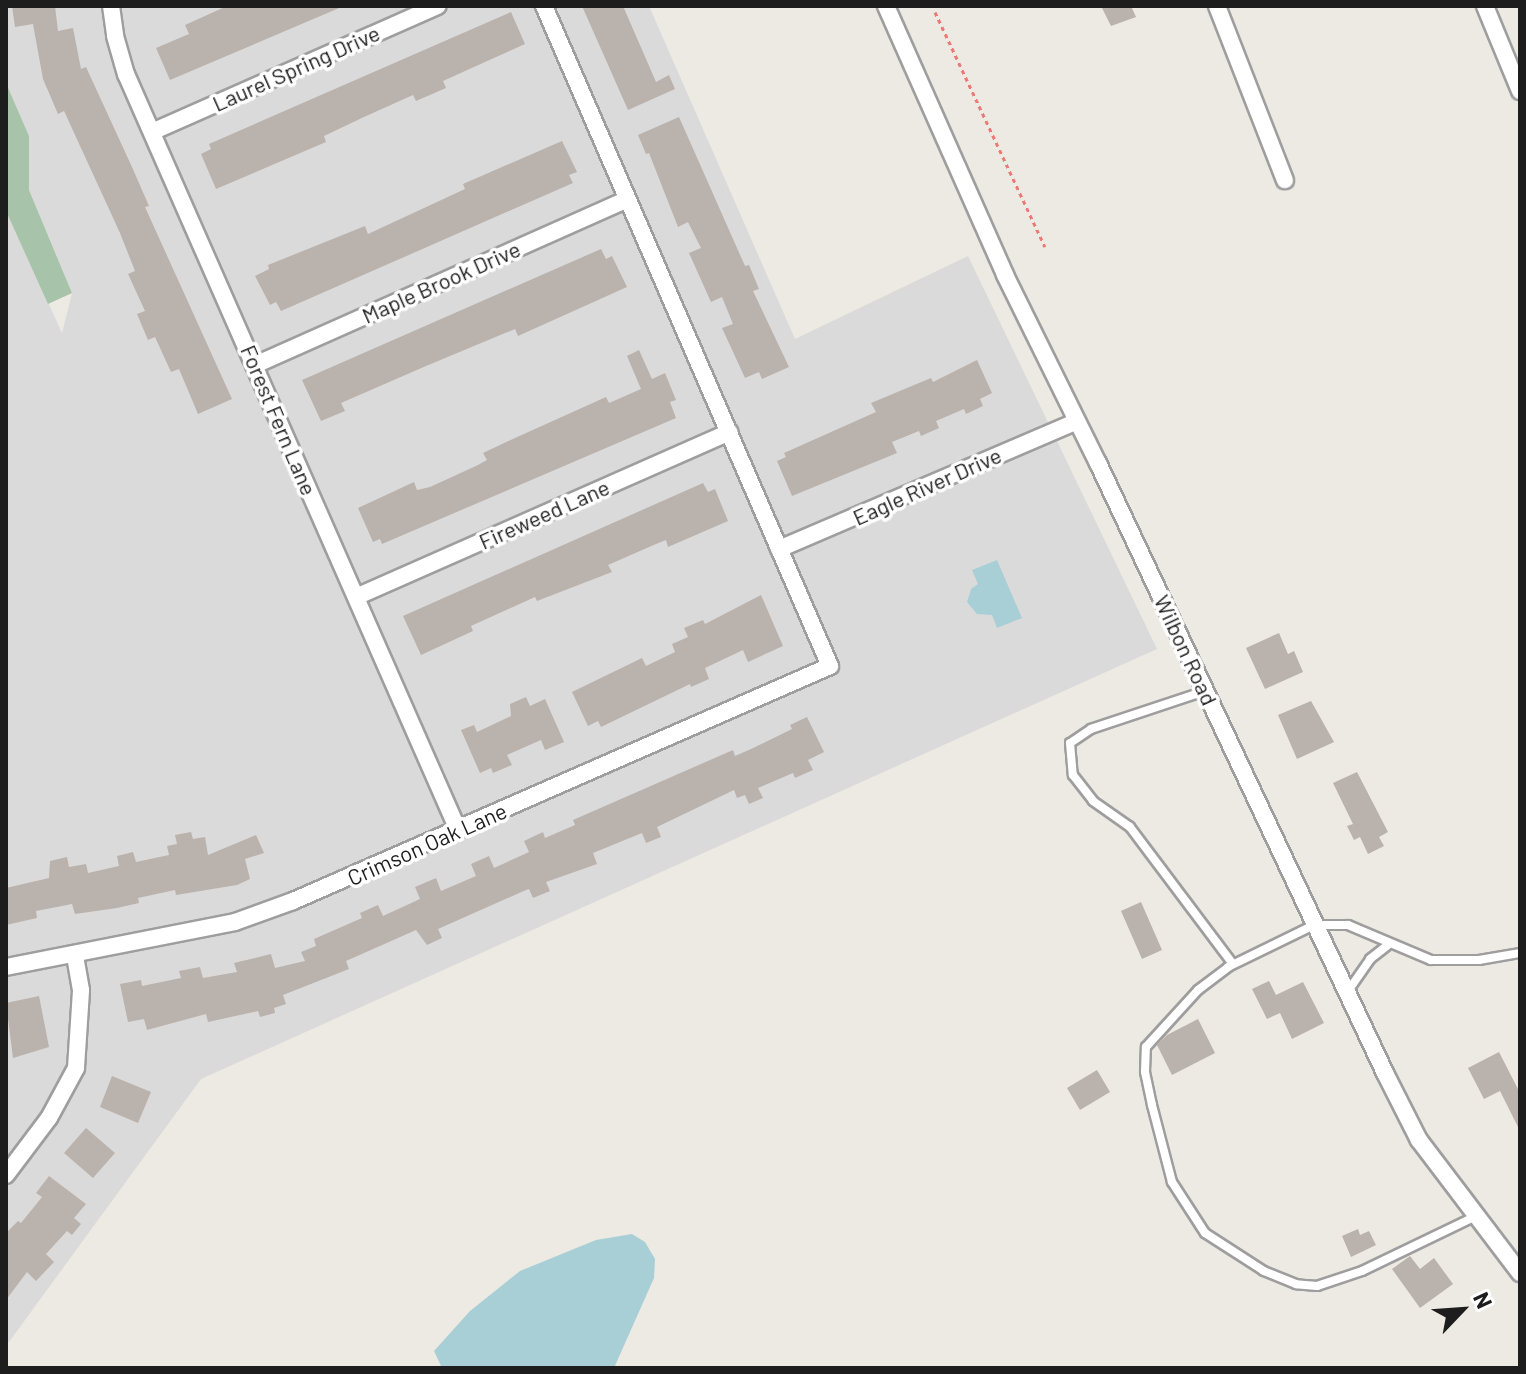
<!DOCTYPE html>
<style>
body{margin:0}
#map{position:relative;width:1526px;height:1374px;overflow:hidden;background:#ede9e3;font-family:Barlow,sans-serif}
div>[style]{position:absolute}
.residential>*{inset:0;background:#dbdada}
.cemetery>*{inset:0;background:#a7c3a9}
.water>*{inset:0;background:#a8cfd6}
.building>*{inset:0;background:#bab2ad}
.path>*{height:3px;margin-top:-1.5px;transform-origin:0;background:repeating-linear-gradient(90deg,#eb7a76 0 4px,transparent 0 8px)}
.roads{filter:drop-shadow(2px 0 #9e9e9e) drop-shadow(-2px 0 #9e9e9e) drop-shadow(0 2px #9e9e9e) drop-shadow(0 -2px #9e9e9e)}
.service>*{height:8px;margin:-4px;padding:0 4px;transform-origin:4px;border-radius:4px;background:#fff}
.minor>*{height:16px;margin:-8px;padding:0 8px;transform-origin:8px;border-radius:8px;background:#fff}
span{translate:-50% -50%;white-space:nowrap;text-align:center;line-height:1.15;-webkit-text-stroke:7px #fff;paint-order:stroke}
.street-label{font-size:22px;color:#1d1d1d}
.frame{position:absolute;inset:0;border:8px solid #1d1d1d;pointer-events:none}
.north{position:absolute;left:1422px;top:1270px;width:80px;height:80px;-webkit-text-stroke:6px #fff;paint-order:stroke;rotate:65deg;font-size:22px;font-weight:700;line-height:32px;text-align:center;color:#1d1d1d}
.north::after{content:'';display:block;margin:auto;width:28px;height:36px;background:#1d1d1d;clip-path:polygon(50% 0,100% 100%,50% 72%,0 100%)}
</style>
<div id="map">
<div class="residential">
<i style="clip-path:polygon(6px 6px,649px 6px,795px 339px,968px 256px,1157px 649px,201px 1079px,6px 1346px,6px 211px,62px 333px,72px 293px,29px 190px,29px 136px,6px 83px)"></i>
</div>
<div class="cemetery">
<i style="clip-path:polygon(6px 83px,29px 136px,29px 190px,72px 293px,48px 304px,6px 211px)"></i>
</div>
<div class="water">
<i style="clip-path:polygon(997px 560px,1022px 618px,997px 628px,992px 615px,977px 614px,967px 602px,971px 589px,978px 584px,972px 570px)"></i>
<i style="clip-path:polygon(632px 1234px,645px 1242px,655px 1259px,654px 1278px,614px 1368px,442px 1368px,434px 1351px,470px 1311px,520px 1271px,596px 1240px)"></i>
</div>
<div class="building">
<i style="clip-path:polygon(12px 6px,55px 6px,58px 31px,73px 28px,81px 69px,86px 67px,132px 167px,149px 206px,145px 207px,232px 399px,198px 414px,179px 369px,171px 372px,155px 337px,148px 340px,137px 314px,145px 311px,128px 274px,135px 271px,120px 233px,64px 111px,58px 114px,43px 79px,33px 24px,15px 27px)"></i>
<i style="clip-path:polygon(227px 6px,344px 6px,170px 80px,156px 48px,189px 34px,185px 25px)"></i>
<i style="clip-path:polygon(582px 6px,623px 6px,656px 82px,669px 75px,675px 89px,628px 110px)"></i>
<i style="clip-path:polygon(1101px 6px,1131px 6px,1136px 17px,1111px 26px)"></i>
<i style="clip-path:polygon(511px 12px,525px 44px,443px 81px,446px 88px,416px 101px,413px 95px,364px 117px,324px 136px,326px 142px,216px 189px,201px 154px,211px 149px,209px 144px)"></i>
<i style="clip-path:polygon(679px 117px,745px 266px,749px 265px,759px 289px,753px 291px,789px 367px,762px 379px,759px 372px,745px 378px,722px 328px,733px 324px,722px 297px,711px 302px,689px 253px,701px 248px,688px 222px,678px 227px,649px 153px,646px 154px,638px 135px)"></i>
<i style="clip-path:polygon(562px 141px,577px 172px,569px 175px,573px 183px,281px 311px,276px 302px,270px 305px,255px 276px,269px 269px,268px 265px,365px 226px,368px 234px,465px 189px,463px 184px)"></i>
<i style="clip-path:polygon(601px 249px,606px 259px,612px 256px,627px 287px,518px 336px,515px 329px,426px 366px,341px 403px,345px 411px,321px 421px,302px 380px)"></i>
<i style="clip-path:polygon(639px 350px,652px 379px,665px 373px,676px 400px,670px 402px,676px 418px,382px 544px,380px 539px,373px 542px,358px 508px,414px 482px,417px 490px,430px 487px,478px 465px,487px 460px,483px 453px,515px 438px,606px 397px,609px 403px,641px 389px,627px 356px)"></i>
<i style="clip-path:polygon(977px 360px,992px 393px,980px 399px,983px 406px,966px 414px,964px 409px,936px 421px,939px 428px,921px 436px,919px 431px,892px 442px,897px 453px,792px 496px,777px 461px,786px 457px,784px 453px,876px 412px,871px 403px,931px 378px,933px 382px)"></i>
<i style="clip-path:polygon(703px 483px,708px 492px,715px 489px,728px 521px,668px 547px,666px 540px,656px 544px,608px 565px,612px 572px,537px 601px,535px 597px,471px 626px,473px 631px,421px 655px,403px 616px)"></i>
<i style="clip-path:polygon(761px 595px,783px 646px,748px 662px,743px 650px,705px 668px,709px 679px,691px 687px,690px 684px,601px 727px,598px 721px,588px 726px,572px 692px,642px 658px,646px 666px,675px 652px,672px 644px,688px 637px,684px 628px,703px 620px,705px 624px)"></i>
<i style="clip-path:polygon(1279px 633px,1288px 654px,1294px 651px,1303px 672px,1265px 689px,1246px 648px)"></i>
<i style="clip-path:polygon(526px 697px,530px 706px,545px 699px,564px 742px,545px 750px,541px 740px,507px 755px,512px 765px,493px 773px,491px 768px,480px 773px,461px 730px,474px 725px,477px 732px,511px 716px,510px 704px)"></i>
<i style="clip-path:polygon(1311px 701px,1334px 742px,1297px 759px,1278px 715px)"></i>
<i style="clip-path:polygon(807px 717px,824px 752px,808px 760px,813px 770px,795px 778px,793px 773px,758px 788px,763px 798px,749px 804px,745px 795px,737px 798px,734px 790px,657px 827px,661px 837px,646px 843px,642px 833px,593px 853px,597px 864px,546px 882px,550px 891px,533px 898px,529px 889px,526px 890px,438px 929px,442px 938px,427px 945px,416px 930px,346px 961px,349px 969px,283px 995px,286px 1004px,274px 1008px,275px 1013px,260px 1017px,258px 1011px,208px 1022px,206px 1014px,147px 1030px,144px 1019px,128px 1022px,120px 984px,141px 980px,142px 986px,181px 978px,179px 971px,200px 967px,203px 978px,237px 972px,234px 963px,271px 954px,275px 968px,305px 961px,301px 952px,316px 946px,314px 939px,362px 918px,360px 913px,378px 905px,383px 916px,420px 899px,415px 887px,436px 878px,441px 891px,476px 876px,471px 864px,489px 856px,494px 868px,529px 852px,524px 841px,543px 832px,545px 838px,575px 825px,573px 820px,733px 750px,735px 756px,751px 749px,792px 729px,790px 725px)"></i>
<i style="clip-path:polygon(1357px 772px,1388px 832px,1379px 837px,1384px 846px,1368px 854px,1360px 837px,1354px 840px,1347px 826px,1353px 824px,1333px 783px)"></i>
<i style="clip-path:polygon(191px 832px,193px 839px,205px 837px,208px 855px,256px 835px,264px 853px,245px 859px,250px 879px,237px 885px,176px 895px,175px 890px,138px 898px,139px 903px,117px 908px,75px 914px,72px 904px,36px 911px,37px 918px,6px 925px,6px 888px,49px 878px,50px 861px,67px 857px,69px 867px,86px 864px,88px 873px,119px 866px,117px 856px,133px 852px,136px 862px,169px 855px,167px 846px,177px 844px,175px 835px)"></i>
<i style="clip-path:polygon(1141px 902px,1162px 950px,1142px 959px,1121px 911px)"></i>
<i style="clip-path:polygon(1269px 981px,1276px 995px,1303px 982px,1324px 1023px,1292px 1039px,1280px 1013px,1267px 1019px,1252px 989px)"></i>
<i style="clip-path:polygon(39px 996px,49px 1047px,13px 1058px,6px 1003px)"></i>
<i style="clip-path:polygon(1198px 1019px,1215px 1053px,1172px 1075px,1157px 1045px,1167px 1035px)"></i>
<i style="clip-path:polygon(1499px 1052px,1520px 1093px,1520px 1131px,1500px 1091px,1484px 1099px,1468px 1068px)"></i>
<i style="clip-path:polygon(1097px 1070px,1110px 1092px,1080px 1110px,1067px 1088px)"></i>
<i style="clip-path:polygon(112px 1076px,151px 1092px,138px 1123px,100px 1107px)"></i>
<i style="clip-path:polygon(86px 1128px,115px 1153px,93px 1178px,64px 1153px)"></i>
<i style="clip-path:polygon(49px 1176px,86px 1204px,74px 1218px,81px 1224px,72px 1235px,67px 1231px,46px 1254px,54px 1262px,36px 1281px,27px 1272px,6px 1300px,6px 1233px,18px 1221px,21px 1223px,42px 1197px,36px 1193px)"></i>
<i style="clip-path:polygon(1358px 1229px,1360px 1235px,1369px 1231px,1376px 1245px,1351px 1257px,1342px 1236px)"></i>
<i style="clip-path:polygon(1410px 1256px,1420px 1269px,1434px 1258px,1453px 1284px,1420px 1308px,1392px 1269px)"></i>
</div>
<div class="path">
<i style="left:935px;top:12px;width:259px;rotate:64.9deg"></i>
</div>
<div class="roads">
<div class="service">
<i style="left:1205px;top:691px;width:120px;rotate:161.6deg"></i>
<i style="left:1091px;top:729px;width:25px;rotate:146deg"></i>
<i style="left:1070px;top:743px;width:32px;rotate:85deg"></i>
<i style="left:1073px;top:775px;width:33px;rotate:52deg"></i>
<i style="left:1093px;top:801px;width:45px;rotate:35.1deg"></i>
<i style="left:1130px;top:827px;width:171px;rotate:53.1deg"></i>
<i style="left:1348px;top:991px;width:39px;rotate:-55deg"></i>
<i style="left:1370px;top:959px;width:24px;rotate:-38deg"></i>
<i style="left:1474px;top:1217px;width:124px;rotate:154.3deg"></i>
<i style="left:1362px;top:1271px;width:47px;rotate:161.6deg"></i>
<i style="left:1317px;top:1286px;width:21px;rotate:-175deg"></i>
<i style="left:1296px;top:1284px;width:35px;rotate:-158deg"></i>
<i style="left:1264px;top:1271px;width:70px;rotate:-147.2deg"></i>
<i style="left:1205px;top:1233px;width:61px;rotate:-122.9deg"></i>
<i style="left:1172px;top:1182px;width:80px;rotate:-104.6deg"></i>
<i style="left:1152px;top:1105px;width:34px;rotate:-102deg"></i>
<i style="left:1145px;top:1072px;width:25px;rotate:-88deg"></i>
<i style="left:1146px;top:1047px;width:77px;rotate:-47.6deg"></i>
<i style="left:1198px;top:990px;width:38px;rotate:-37deg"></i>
<i style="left:1228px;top:967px;width:96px;rotate:-26deg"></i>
<i style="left:1314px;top:925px;width:34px"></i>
<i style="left:1348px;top:925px;width:90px;rotate:22.9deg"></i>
<i style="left:1431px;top:960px;width:48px"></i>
<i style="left:1479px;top:960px;width:42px;rotate:-9.7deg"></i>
</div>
<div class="minor">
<i style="left:111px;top:6px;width:30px;rotate:82deg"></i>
<i style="left:115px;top:36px;width:40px;rotate:74deg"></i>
<i style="left:126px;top:74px;width:826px;rotate:66.29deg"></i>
<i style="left:886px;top:6px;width:294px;rotate:66.1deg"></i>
<i style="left:1005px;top:275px;width:210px;rotate:63.7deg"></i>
<i style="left:1098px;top:463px;width:674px;rotate:64.8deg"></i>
<i style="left:1385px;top:1073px;width:75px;rotate:63.1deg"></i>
<i style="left:1419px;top:1140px;width:167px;rotate:52.8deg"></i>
<i style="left:1217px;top:6px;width:187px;rotate:68.7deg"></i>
<i style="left:1485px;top:6px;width:92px;rotate:67.6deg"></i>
<i style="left:154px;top:131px;width:310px;rotate:-23.8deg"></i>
<i style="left:255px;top:365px;width:407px;rotate:-24deg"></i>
<i style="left:779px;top:549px;width:322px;rotate:-23.2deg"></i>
<i style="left:358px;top:596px;width:406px;rotate:-23.8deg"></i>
<i style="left:6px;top:967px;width:233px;rotate:-11.1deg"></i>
<i style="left:235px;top:922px;width:62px;rotate:-19.9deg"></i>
<i style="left:293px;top:901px;width:586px;rotate:-23.63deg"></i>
<i style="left:830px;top:666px;width:719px;rotate:-113.43deg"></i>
<i style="left:6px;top:1175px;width:71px;rotate:-53deg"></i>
<i style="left:49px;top:1118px;width:57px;rotate:-61.6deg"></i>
<i style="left:76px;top:1068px;width:78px;rotate:-86.3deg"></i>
<i style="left:81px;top:990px;width:36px;rotate:-100deg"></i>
</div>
</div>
<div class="street-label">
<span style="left:296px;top:68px;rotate:-24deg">Laurel Spring Drive</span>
<span style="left:441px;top:282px;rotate:-24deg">Maple Brook Drive</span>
<span style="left:279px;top:420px;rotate:67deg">Forest Fern Lane</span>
<span style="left:927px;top:486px;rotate:-24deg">Eagle River Drive</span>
<span style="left:544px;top:514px;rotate:-24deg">Fireweed Lane</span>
<span style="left:1186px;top:650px;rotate:65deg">Wilbon Road</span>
<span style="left:427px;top:844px;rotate:-24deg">Crimson Oak Lane</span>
</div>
<div class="frame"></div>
<div class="north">N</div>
</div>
